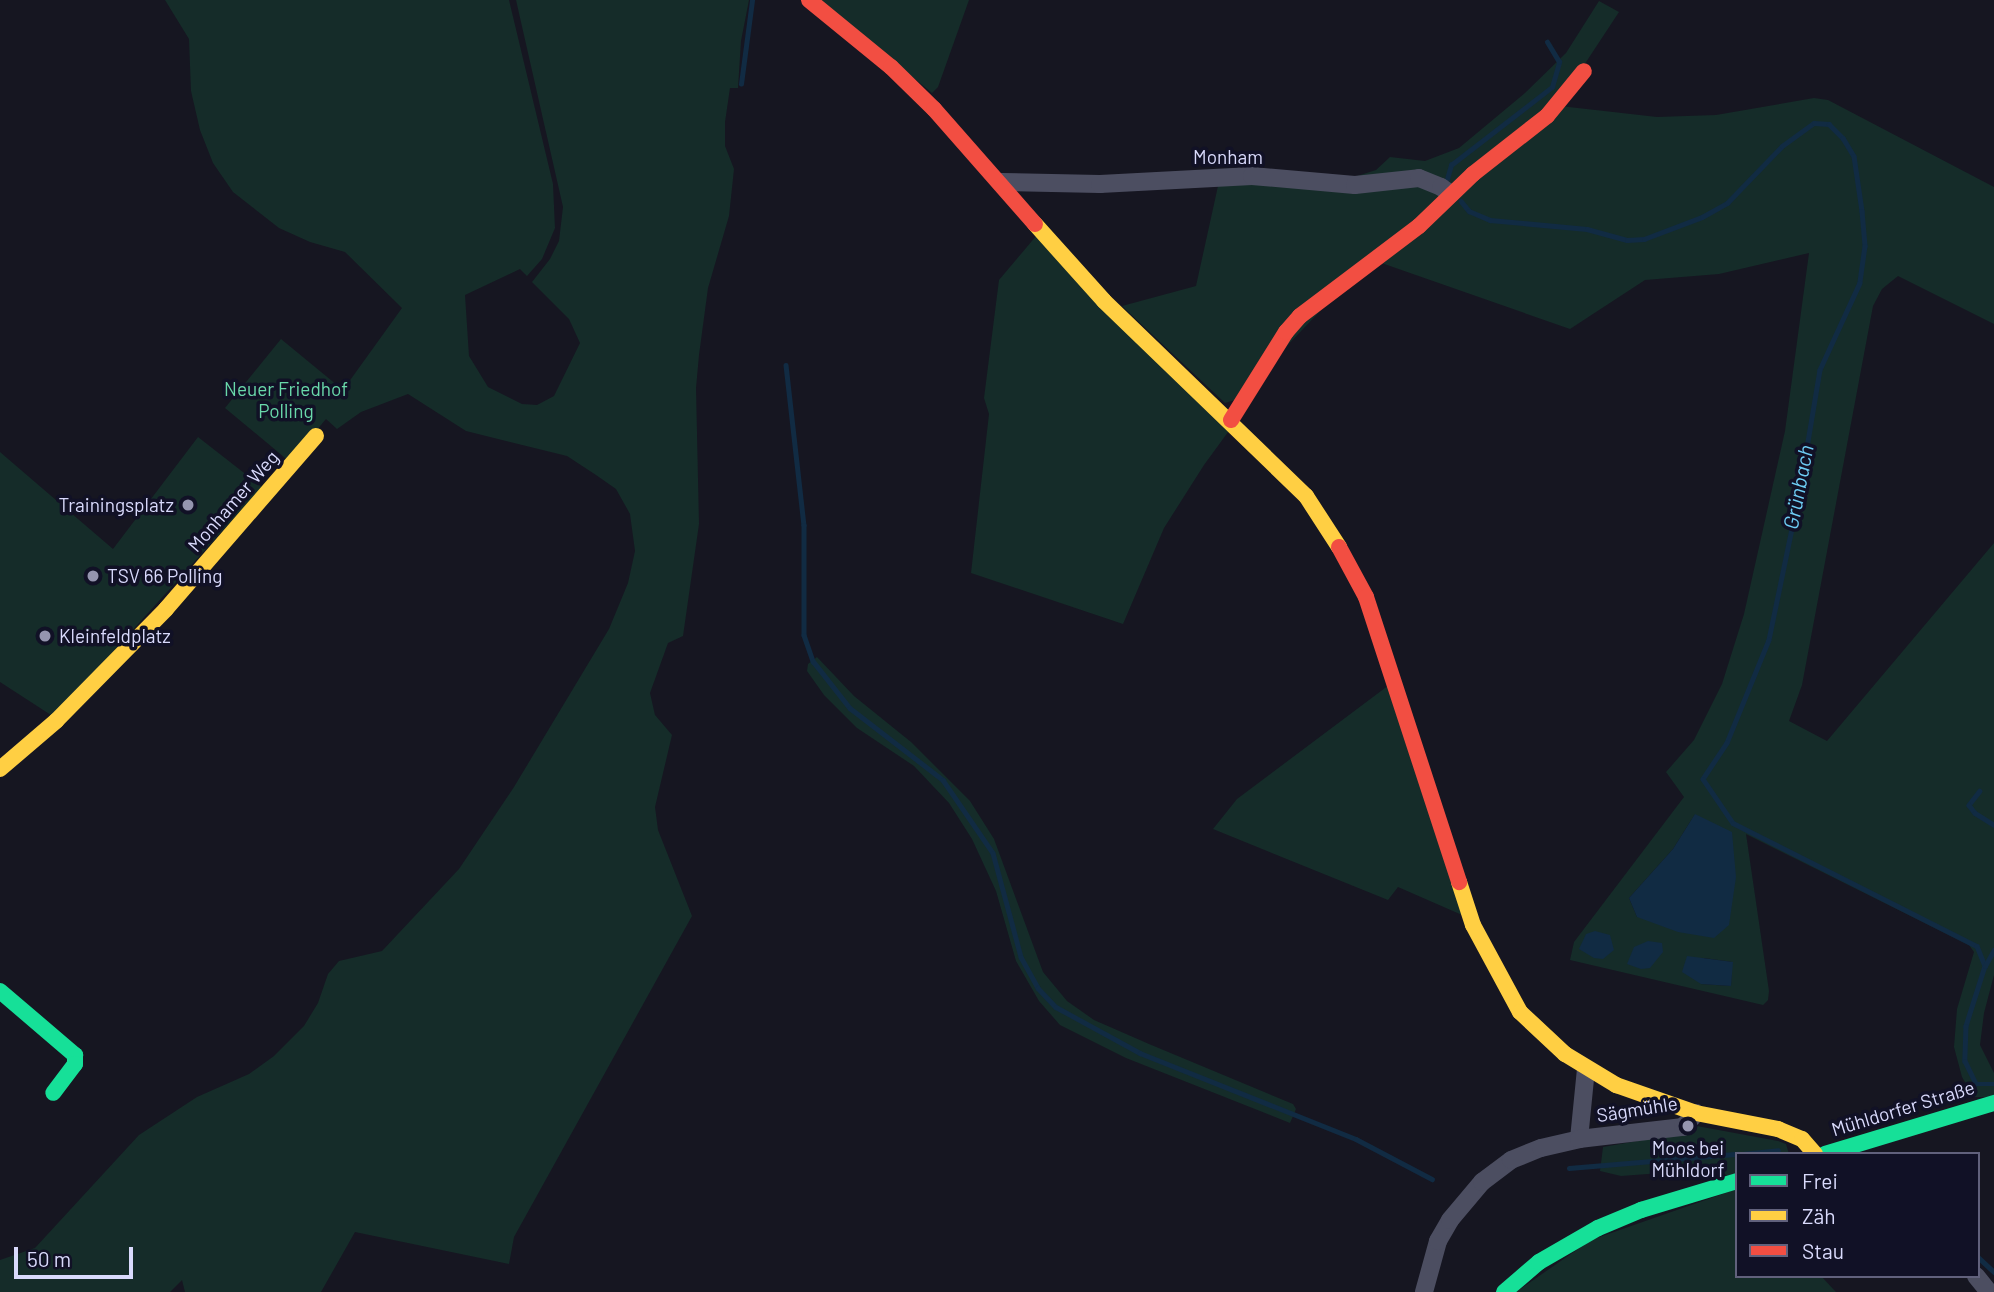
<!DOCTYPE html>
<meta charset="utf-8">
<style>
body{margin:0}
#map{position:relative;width:1994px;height:1292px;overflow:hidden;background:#161621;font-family:Barlow,sans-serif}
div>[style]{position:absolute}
.green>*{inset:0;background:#152c29}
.water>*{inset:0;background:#112b43}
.stream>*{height:4.5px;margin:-2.25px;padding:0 2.25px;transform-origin:2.25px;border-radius:2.25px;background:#112b43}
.street>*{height:18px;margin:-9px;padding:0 9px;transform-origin:9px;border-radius:9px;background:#4c4e61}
.fast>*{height:16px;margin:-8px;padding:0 8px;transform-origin:8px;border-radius:8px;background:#16e098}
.slow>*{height:16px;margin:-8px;padding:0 8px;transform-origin:8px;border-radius:8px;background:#ffcf43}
.jam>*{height:16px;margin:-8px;padding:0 8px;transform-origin:8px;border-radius:8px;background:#f24e42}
.dots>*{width:19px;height:19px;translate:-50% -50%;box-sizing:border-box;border:4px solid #111126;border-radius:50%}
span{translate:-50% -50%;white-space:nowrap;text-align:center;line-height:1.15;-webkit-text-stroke:7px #111126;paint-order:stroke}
.street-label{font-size:19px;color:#d9dafc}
.park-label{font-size:19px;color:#69d8aa}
.poi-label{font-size:19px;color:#d9dafc}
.right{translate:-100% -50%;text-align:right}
.left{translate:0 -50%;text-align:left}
.water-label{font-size:21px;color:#6ecdf5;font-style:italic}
.legend{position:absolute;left:1735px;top:1152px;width:245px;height:126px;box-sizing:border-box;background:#111126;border:2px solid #61617c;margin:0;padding:9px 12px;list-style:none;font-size:21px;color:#d9dafc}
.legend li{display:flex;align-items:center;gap:14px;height:35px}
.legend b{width:35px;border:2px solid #61617c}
.scale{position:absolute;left:14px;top:1247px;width:119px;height:32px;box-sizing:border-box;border:4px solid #d9dafc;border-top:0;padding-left:9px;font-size:21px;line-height:24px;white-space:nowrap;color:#d9dafc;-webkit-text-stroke:5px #111126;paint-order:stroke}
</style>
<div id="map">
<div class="green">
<i style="clip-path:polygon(165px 0,509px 0,553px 184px,555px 228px,542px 259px,527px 276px,520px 269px,465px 295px,469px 356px,488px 387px,522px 404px,537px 405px,554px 396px,580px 343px,569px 319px,532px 282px,550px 259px,559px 241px,563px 207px,516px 0,749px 0,741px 41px,738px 88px,730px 88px,725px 122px,725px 146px,734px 169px,729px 216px,708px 288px,699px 355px,696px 388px,699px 524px,683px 636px,668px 643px,650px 693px,655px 715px,672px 735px,655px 807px,658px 830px,692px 916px,514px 1237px,509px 1264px,355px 1232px,321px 1292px,185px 1292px,182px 1280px,170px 1292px,0 1292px,0 1260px,35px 1248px,139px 1135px,197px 1097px,249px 1074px,274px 1056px,304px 1026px,318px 1003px,328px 974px,339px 961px,382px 951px,459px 869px,514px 787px,609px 629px,628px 583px,635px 551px,630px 514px,616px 489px,596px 475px,567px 456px,466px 431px,408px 394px,361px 412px,337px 429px,326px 419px,290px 462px,225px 408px,281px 339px,343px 390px,402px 308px,345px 252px,310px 242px,279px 228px,233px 192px,213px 163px,200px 130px,191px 91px,189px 39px)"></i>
<i style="clip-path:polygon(819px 0,969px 0,938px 87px,932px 93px)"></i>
<i style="clip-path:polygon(evenodd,1599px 1px,1619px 12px,1569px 88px,1560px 106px,1657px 117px,1716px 115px,1814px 98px,1828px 100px,1994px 187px,1994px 324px,1898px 276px,1882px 289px,1873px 306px,1802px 685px,1789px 721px,1827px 741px,1994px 543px,1994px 975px,1984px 1013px,1980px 1045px,1994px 1073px,1994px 1097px,1974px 1097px,1962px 1077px,1954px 1047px,1957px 1009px,1974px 952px,1969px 945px,1746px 834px,1769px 991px,1768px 1000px,1763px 1005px,1570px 960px,1574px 942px,1684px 797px,1666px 772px,1694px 740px,1722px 684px,1744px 614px,1785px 431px,1809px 253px,1719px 274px,1645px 280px,1570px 329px,1370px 259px,1235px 400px,1225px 403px,1122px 306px,1196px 286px,1218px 186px,1357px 176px,1376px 170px,1390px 157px,1425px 161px,1459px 148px,1525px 93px,1566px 53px,1599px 1px,1695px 814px,1637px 917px,1629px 898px,1673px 849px,1695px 814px,1599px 1px,1704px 958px,1732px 962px,1731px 986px,1701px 984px,1704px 958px)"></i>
<i style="clip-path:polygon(1037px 235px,1231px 428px,1204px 465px,1164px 528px,1123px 624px,971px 573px,989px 414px,984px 398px,999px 280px)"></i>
<i style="clip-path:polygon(198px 437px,262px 487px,54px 717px,0 682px,0 452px,113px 549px)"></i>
<i style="clip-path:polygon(817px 657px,854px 696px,911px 742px,970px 801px,994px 839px,1043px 972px,1067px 1001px,1094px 1020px,1149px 1044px,1293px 1104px,1296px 1109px,1290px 1123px,1126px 1058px,1060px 1025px,1039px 1001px,1016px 961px,996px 891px,972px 839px,949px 803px,914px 766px,857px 728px,824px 695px,807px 671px,808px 664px)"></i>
<i style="clip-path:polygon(1389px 685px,1462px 915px,1398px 887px,1388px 900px,1213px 829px,1237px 799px)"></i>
<i style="clip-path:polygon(1697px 1126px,1778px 1141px,1786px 1144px,1789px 1154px,1737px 1154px,1737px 1173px,1727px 1176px,1723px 1172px,1701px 1170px,1621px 1176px,1600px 1171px,1603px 1147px,1677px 1134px)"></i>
<i style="clip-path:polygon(1737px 1189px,1737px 1276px,1821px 1276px,1836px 1292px,1516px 1292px,1591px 1240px)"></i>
</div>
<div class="water">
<i style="clip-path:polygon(1695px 814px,1732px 832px,1736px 877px,1729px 925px,1714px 938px,1678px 932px,1637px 917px,1629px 898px,1673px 849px)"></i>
<i style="clip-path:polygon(1595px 931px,1610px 935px,1614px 950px,1603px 959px,1594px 958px,1579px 949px,1586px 934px)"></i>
<i style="clip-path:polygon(1648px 941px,1662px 943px,1663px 952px,1650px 968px,1641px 969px,1627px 964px,1634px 947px)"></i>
<i style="clip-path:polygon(1687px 956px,1733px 962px,1731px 986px,1701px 984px,1682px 972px)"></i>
</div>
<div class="stream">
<i style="left:741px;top:84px;width:85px;rotate:-82.5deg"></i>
<i style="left:1447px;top:179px;width:15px;rotate:-74deg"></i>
<i style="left:1451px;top:165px;width:128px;rotate:-37.7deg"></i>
<i style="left:1552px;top:87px;width:26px;rotate:-74deg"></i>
<i style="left:1559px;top:62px;width:23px;rotate:-121deg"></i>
<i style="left:1461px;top:201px;width:13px;rotate:51deg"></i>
<i style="left:1469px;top:211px;width:23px;rotate:23deg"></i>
<i style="left:1490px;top:220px;width:97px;rotate:5.3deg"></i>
<i style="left:1587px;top:229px;width:41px;rotate:15.4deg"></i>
<i style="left:1627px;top:240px;width:17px;rotate:-3deg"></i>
<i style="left:1644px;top:239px;width:62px;rotate:-20.8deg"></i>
<i style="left:1702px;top:217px;width:29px;rotate:-29deg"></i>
<i style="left:1727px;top:203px;width:79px;rotate:-46deg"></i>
<i style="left:1782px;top:146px;width:39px;rotate:-36deg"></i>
<i style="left:1814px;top:123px;width:15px;rotate:4deg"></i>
<i style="left:1829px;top:124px;width:20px;rotate:45deg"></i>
<i style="left:1843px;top:138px;width:21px;rotate:59deg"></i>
<i style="left:1854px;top:156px;width:56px;rotate:81.7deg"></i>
<i style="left:1862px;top:211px;width:35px;rotate:85deg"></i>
<i style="left:1865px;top:246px;width:37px;rotate:98deg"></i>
<i style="left:1860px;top:283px;width:96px;rotate:114.7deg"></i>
<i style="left:1820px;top:370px;width:127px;rotate:99.5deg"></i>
<i style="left:1799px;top:495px;width:148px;rotate:101.7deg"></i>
<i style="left:1769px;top:640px;width:111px;rotate:112.2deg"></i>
<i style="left:1727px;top:743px;width:43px;rotate:123.7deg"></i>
<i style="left:1703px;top:779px;width:53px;rotate:55.7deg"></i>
<i style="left:1733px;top:823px;width:273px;rotate:26.8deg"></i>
<i style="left:1977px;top:946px;width:22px;rotate:68deg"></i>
<i style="left:1985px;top:966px;width:63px;rotate:107.6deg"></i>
<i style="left:1966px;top:1026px;width:35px;rotate:92deg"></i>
<i style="left:1965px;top:1061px;width:25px;rotate:64deg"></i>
<i style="left:1976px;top:1084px;width:18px"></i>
<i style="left:786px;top:365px;width:161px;rotate:83.6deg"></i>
<i style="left:804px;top:525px;width:110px;rotate:90deg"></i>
<i style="left:804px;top:635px;width:28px;rotate:71deg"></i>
<i style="left:813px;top:661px;width:60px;rotate:51.8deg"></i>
<i style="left:850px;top:708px;width:118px;rotate:37.7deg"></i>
<i style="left:943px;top:780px;width:88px;rotate:55.6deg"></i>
<i style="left:993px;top:853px;width:108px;rotate:74.9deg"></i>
<i style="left:1021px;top:957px;width:35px;rotate:61deg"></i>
<i style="left:1038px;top:988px;width:26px;rotate:47deg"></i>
<i style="left:1056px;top:1007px;width:96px;rotate:28.7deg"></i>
<i style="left:1140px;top:1053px;width:232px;rotate:21.7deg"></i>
<i style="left:1356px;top:1139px;width:86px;rotate:27.8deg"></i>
<i style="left:1980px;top:791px;width:18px;rotate:128deg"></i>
<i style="left:1969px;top:805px;width:10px;rotate:53deg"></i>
<i style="left:1975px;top:813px;width:22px;rotate:32deg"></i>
<i style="left:1985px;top:966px;width:18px;rotate:-61deg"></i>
<i style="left:1742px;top:1154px;width:36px;rotate:-6deg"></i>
<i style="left:1569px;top:1168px;width:169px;rotate:-4.8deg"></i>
<i style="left:1978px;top:1257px;width:22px;rotate:43deg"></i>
</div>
<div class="street">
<i style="left:1001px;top:182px;width:99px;rotate:1.2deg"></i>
<i style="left:1100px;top:184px;width:152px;rotate:-3deg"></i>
<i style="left:1252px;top:176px;width:103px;rotate:5deg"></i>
<i style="left:1355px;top:185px;width:64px;rotate:-6.2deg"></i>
<i style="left:1419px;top:178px;width:24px;rotate:22deg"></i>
<i style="left:1441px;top:187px;width:12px;rotate:35deg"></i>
<i style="left:1579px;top:1139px;width:70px;rotate:-84.3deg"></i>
<i style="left:1976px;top:1276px;width:21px;rotate:51deg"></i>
<i style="left:1424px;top:1292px;width:53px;rotate:-74.6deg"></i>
<i style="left:1438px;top:1241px;width:24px;rotate:-60deg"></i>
<i style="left:1450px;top:1220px;width:50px;rotate:-49.9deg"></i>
<i style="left:1482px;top:1182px;width:36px;rotate:-37deg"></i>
<i style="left:1511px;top:1160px;width:32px;rotate:-22deg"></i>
<i style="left:1541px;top:1148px;width:39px;rotate:-13deg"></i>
<i style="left:1579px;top:1139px;width:105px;rotate:-6.6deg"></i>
<i style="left:1683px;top:1127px;width:19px;rotate:-47deg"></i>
</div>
<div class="fast">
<i style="left:0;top:991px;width:99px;rotate:40.5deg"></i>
<i style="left:75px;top:1055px;width:9px;rotate:90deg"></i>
<i style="left:75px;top:1064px;width:36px;rotate:127deg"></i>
<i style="left:1825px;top:1154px;width:177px;rotate:-16.8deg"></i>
<i style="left:1504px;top:1292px;width:46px;rotate:-40.6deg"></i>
<i style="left:1539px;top:1262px;width:68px;rotate:-30deg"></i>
<i style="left:1598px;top:1228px;width:47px;rotate:-22.7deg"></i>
<i style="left:1641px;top:1210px;width:100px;rotate:-16.8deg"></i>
</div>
<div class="slow">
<i style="left:1035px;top:224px;width:103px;rotate:48.1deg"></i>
<i style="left:1104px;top:301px;width:281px;rotate:44deg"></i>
<i style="left:1306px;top:496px;width:61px;rotate:57.1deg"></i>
<i style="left:0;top:769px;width:74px;rotate:-40.6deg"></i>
<i style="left:56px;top:721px;width:157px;rotate:-45.5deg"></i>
<i style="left:166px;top:609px;width:229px;rotate:-49.1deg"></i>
<i style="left:1459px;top:882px;width:45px;rotate:72deg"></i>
<i style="left:1473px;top:925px;width:99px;rotate:61.6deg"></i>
<i style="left:1520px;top:1012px;width:62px;rotate:43deg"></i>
<i style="left:1565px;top:1054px;width:60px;rotate:31.3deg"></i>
<i style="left:1616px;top:1085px;width:85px;rotate:19.3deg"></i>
<i style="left:1696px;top:1113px;width:84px;rotate:11deg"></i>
<i style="left:1778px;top:1129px;width:26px;rotate:23deg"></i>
<i style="left:1802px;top:1139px;width:20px;rotate:49deg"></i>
</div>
<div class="jam">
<i style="left:809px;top:0;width:106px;rotate:39.3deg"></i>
<i style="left:891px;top:67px;width:60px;rotate:44.3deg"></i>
<i style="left:934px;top:109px;width:153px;rotate:48.7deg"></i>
<i style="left:1231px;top:420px;width:104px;rotate:-58deg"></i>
<i style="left:1286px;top:332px;width:21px;rotate:-49deg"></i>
<i style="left:1300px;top:316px;width:149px;rotate:-37.1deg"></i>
<i style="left:1419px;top:226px;width:75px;rotate:-43.9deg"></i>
<i style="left:1473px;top:174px;width:94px;rotate:-38.1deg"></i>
<i style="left:1547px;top:116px;width:58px;rotate:-50.6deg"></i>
<i style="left:1339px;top:547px;width:57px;rotate:61.6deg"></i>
<i style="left:1366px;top:597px;width:300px;rotate:71.9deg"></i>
</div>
<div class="dots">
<i style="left:188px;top:505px;background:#9595af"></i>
<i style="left:93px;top:576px;background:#9595af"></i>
<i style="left:45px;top:636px;background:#9595af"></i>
<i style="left:1688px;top:1126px;background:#9595af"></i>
</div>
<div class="street-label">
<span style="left:1228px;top:157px">Monham</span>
<span style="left:233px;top:501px;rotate:-49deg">Monhamer Weg</span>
<span style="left:1903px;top:1108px;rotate:-17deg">Mühldorfer Straße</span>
<span style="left:1637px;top:1109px;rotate:-9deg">Sägmühle</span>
</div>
<div class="park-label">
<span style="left:286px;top:400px">Neuer Friedhof<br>Polling</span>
</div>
<div class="poi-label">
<span class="right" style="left:174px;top:505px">Trainingsplatz</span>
<span class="left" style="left:107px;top:576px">TSV 66 Polling</span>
<span class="left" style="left:59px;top:636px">Kleinfeldplatz</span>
<span style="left:1688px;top:1159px">Moos bei<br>Mühldorf</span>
</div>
<div class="water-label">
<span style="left:1798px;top:487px;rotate:-79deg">Grünbach</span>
</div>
<ul class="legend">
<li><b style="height:9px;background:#16e098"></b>Frei</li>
<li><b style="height:9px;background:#ffcf43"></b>Zäh</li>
<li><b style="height:9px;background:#f24e42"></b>Stau</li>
</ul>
<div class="scale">50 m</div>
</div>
